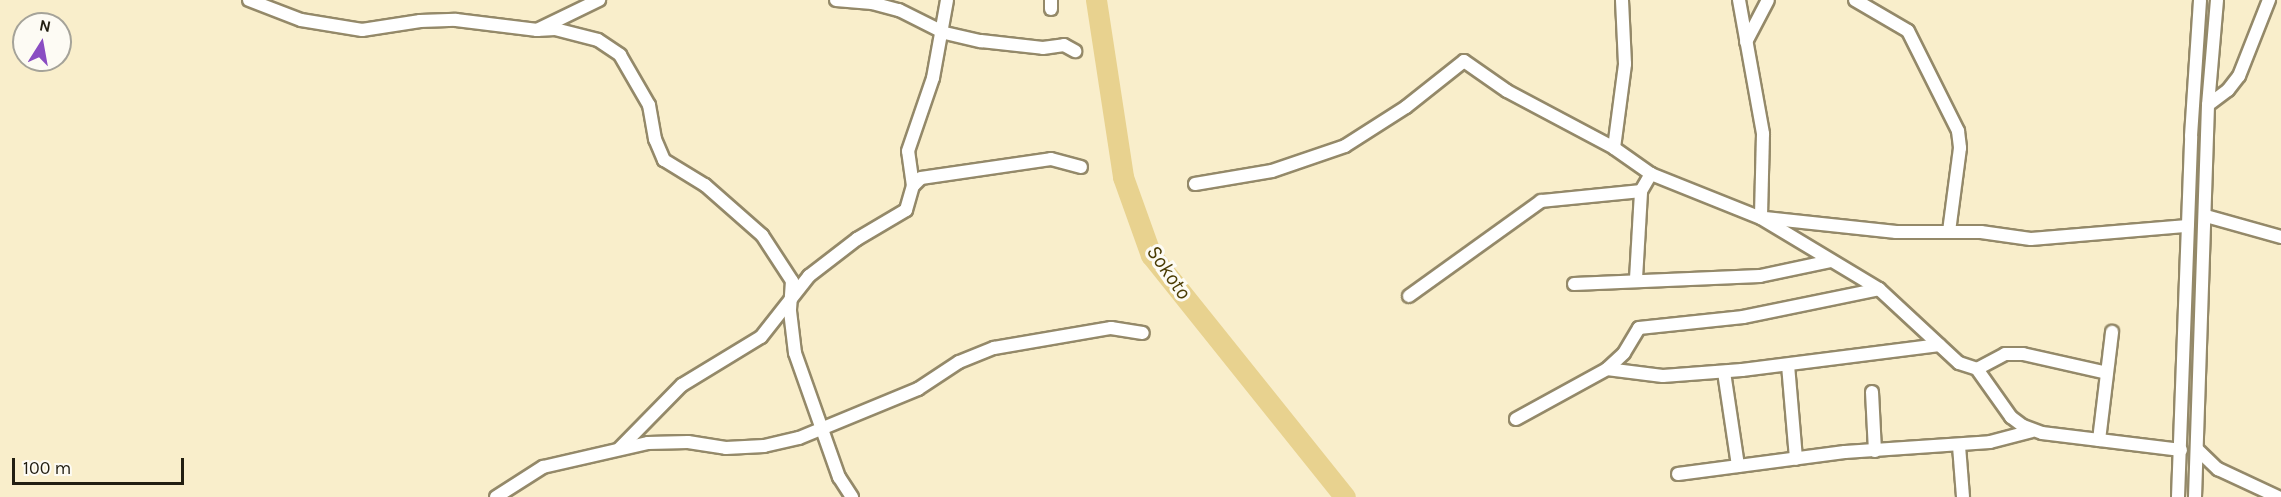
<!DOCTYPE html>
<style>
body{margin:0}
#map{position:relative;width:2281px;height:497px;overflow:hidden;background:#f9eecb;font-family:Karla,sans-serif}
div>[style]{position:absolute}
.river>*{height:21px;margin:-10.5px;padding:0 10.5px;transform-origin:10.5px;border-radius:10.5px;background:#e8d28f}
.roads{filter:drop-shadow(2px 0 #948969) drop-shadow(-2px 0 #948969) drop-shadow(0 2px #948969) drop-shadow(0 -2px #948969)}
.minor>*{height:12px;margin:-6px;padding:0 6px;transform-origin:6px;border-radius:6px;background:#fff}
span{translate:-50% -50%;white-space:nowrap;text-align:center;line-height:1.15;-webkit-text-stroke:6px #fdfbf4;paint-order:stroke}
.water-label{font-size:21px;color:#4b3c04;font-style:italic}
.north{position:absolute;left:12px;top:12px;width:60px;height:60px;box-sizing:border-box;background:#fdfbf4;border:2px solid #a5a399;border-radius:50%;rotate:11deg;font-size:16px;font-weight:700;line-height:24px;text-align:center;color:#221e11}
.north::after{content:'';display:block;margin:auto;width:21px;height:27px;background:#8a4dc2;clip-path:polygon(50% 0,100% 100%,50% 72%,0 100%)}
.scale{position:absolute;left:12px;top:458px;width:172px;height:27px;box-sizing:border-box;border:3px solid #221e11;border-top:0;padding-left:8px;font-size:18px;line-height:21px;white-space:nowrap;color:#221e11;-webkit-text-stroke:4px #fdfbf4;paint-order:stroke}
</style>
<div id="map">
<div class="river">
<i style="left:1096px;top:0;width:179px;rotate:81.3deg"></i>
<i style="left:1123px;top:177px;width:83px;rotate:70.3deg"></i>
<i style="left:1151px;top:255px;width:310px;rotate:51.3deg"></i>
</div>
<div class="roads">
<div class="minor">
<i style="left:249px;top:0;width:56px;rotate:21deg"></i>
<i style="left:301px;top:20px;width:62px;rotate:9.3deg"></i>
<i style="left:362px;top:30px;width:59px;rotate:-8.8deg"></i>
<i style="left:420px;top:21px;width:36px;rotate:-2deg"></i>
<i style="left:456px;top:20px;width:82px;rotate:7deg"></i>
<i style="left:537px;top:30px;width:69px;rotate:-25.8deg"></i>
<i style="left:836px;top:0;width:36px;rotate:5deg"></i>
<i style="left:872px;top:3px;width:28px;rotate:15deg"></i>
<i style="left:899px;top:10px;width:51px;rotate:26.6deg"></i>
<i style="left:945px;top:33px;width:37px;rotate:13deg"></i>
<i style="left:981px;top:41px;width:62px;rotate:6.4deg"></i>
<i style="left:1043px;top:48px;width:21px;rotate:-8deg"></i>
<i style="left:1064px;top:45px;width:13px;rotate:29deg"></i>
<i style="left:1051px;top:0;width:9px;rotate:90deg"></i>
<i style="left:1739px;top:0;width:136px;rotate:79.8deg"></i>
<i style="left:1763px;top:134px;width:84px;rotate:91.4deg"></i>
<i style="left:1855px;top:0;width:61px;rotate:30.3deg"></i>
<i style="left:1908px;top:31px;width:112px;rotate:63.4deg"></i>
<i style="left:1958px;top:131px;width:17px;rotate:83deg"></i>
<i style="left:1960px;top:148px;width:84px;rotate:97.5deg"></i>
<i style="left:537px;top:30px;width:18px;rotate:-3deg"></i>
<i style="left:555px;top:29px;width:44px;rotate:14.3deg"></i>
<i style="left:598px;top:40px;width:27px;rotate:34deg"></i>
<i style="left:620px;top:55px;width:58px;rotate:59.9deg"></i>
<i style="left:649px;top:105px;width:35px;rotate:80deg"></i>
<i style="left:655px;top:139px;width:23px;rotate:67deg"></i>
<i style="left:664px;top:160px;width:48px;rotate:31.4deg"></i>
<i style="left:705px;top:185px;width:76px;rotate:41.3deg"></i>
<i style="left:762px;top:235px;width:55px;rotate:56.9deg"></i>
<i style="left:792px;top:281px;width:30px;rotate:94deg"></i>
<i style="left:790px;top:311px;width:42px;rotate:83.2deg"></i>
<i style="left:795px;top:353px;width:132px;rotate:70.5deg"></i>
<i style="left:839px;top:477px;width:24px;rotate:57deg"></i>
<i style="left:1746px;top:42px;width:47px;rotate:-62.4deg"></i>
<i style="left:2208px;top:105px;width:25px;rotate:-37deg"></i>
<i style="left:2228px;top:90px;width:18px;rotate:-52deg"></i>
<i style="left:2239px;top:76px;width:82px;rotate:-68.5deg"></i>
<i style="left:1614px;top:148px;width:85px;rotate:-82.5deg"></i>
<i style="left:1625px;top:64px;width:64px;rotate:-92.7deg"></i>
<i style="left:1195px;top:184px;width:78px;rotate:-9.6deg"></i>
<i style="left:1272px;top:171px;width:77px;rotate:-18.9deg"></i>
<i style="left:1345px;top:146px;width:72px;rotate:-32.6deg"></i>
<i style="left:1406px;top:107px;width:74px;rotate:-38.4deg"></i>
<i style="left:1464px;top:61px;width:52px;rotate:34.9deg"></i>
<i style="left:1507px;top:91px;width:121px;rotate:28deg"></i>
<i style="left:1614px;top:148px;width:45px;rotate:35.1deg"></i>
<i style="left:1651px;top:174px;width:118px;rotate:21.8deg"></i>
<i style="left:1761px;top:218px;width:138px;rotate:31deg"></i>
<i style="left:1879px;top:289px;width:109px;rotate:42.8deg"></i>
<i style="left:1959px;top:363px;width:19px;rotate:18deg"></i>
<i style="left:1977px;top:369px;width:59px;rotate:54.7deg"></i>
<i style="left:2011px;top:417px;width:15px;rotate:37deg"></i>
<i style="left:2023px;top:426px;width:20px;rotate:20deg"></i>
<i style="left:2042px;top:433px;width:140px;rotate:7deg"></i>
<i style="left:913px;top:186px;width:35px;rotate:-98deg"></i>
<i style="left:908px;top:151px;width:77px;rotate:-71.1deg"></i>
<i style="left:933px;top:78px;width:79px;rotate:-79.8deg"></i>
<i style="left:2206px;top:216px;width:78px;rotate:15.6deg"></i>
<i style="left:1765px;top:218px;width:132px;rotate:6.1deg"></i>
<i style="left:1896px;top:232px;width:85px"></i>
<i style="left:1981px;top:232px;width:50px;rotate:8deg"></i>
<i style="left:2031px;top:239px;width:157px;rotate:-4.8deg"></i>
<i style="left:1636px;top:279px;width:88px;rotate:-86.7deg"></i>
<i style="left:1641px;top:191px;width:20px;rotate:-60deg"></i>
<i style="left:1574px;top:284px;width:186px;rotate:-2.5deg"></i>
<i style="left:1760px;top:276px;width:73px;rotate:-11.9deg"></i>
<i style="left:1409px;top:296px;width:163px;rotate:-35.7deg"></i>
<i style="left:1541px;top:201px;width:100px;rotate:-5.7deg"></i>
<i style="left:1788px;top:365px;width:94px;rotate:85.1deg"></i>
<i style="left:1607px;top:369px;width:56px;rotate:7.1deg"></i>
<i style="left:1663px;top:376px;width:79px;rotate:-4.3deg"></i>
<i style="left:1742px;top:370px;width:199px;rotate:-7.2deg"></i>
<i style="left:1977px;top:369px;width:32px;rotate:-28deg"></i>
<i style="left:2005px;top:354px;width:18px"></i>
<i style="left:2023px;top:354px;width:86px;rotate:12.7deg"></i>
<i style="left:1724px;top:372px;width:95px;rotate:81.5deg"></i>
<i style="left:1872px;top:392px;width:59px;rotate:87.1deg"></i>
<i style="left:1516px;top:419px;width:104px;rotate:-28.8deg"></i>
<i style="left:1607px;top:369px;width:23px;rotate:-43deg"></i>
<i style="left:1624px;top:353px;width:29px;rotate:-59deg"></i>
<i style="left:1639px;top:328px;width:105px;rotate:-6deg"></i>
<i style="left:1743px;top:317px;width:139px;rotate:-11.6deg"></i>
<i style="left:2099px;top:440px;width:109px;rotate:-83.1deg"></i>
<i style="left:1959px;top:446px;width:51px;rotate:85.5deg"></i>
<i style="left:619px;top:449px;width:90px;rotate:-45.5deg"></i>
<i style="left:682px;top:385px;width:92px;rotate:-31.3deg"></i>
<i style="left:761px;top:337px;width:78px;rotate:-51.8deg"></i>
<i style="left:809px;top:276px;width:61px;rotate:-37.6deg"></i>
<i style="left:857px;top:239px;width:57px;rotate:-30.6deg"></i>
<i style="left:906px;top:210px;width:25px;rotate:-74deg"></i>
<i style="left:913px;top:186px;width:11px;rotate:-45deg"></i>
<i style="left:921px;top:178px;width:131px;rotate:-8.3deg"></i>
<i style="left:1051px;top:159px;width:31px;rotate:15deg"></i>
<i style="left:2198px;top:450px;width:28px;rotate:44deg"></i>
<i style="left:2218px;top:469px;width:66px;rotate:25deg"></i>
<i style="left:1678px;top:474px;width:168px;rotate:-7.5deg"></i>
<i style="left:1845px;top:452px;width:145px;rotate:-3.9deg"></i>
<i style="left:1990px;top:442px;width:43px;rotate:-14.7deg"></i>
<i style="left:496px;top:497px;width:56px;rotate:-32.6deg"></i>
<i style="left:543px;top:467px;width:108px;rotate:-12.9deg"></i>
<i style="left:648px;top:443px;width:40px;rotate:-1.4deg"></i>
<i style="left:688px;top:442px;width:38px;rotate:9deg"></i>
<i style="left:726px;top:448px;width:38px;rotate:-3deg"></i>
<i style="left:764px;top:446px;width:36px;rotate:-13deg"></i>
<i style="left:799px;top:438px;width:129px;rotate:-22.4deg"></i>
<i style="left:918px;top:389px;width:49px;rotate:-33.4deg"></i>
<i style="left:959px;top:362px;width:38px;rotate:-22deg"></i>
<i style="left:994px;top:348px;width:119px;rotate:-9.7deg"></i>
<i style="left:1111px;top:328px;width:32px;rotate:9deg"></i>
<i style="left:2178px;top:497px;width:361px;rotate:-87.9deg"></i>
<i style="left:2191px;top:136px;width:136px;rotate:-86.2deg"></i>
<i style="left:2195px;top:497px;width:392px;rotate:-88.1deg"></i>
<i style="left:2208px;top:105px;width:105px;rotate:-85.1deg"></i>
</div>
</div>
<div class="water-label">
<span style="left:1169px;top:272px;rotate:55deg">Sokoto</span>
</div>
<div class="north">N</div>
<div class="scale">100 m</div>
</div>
